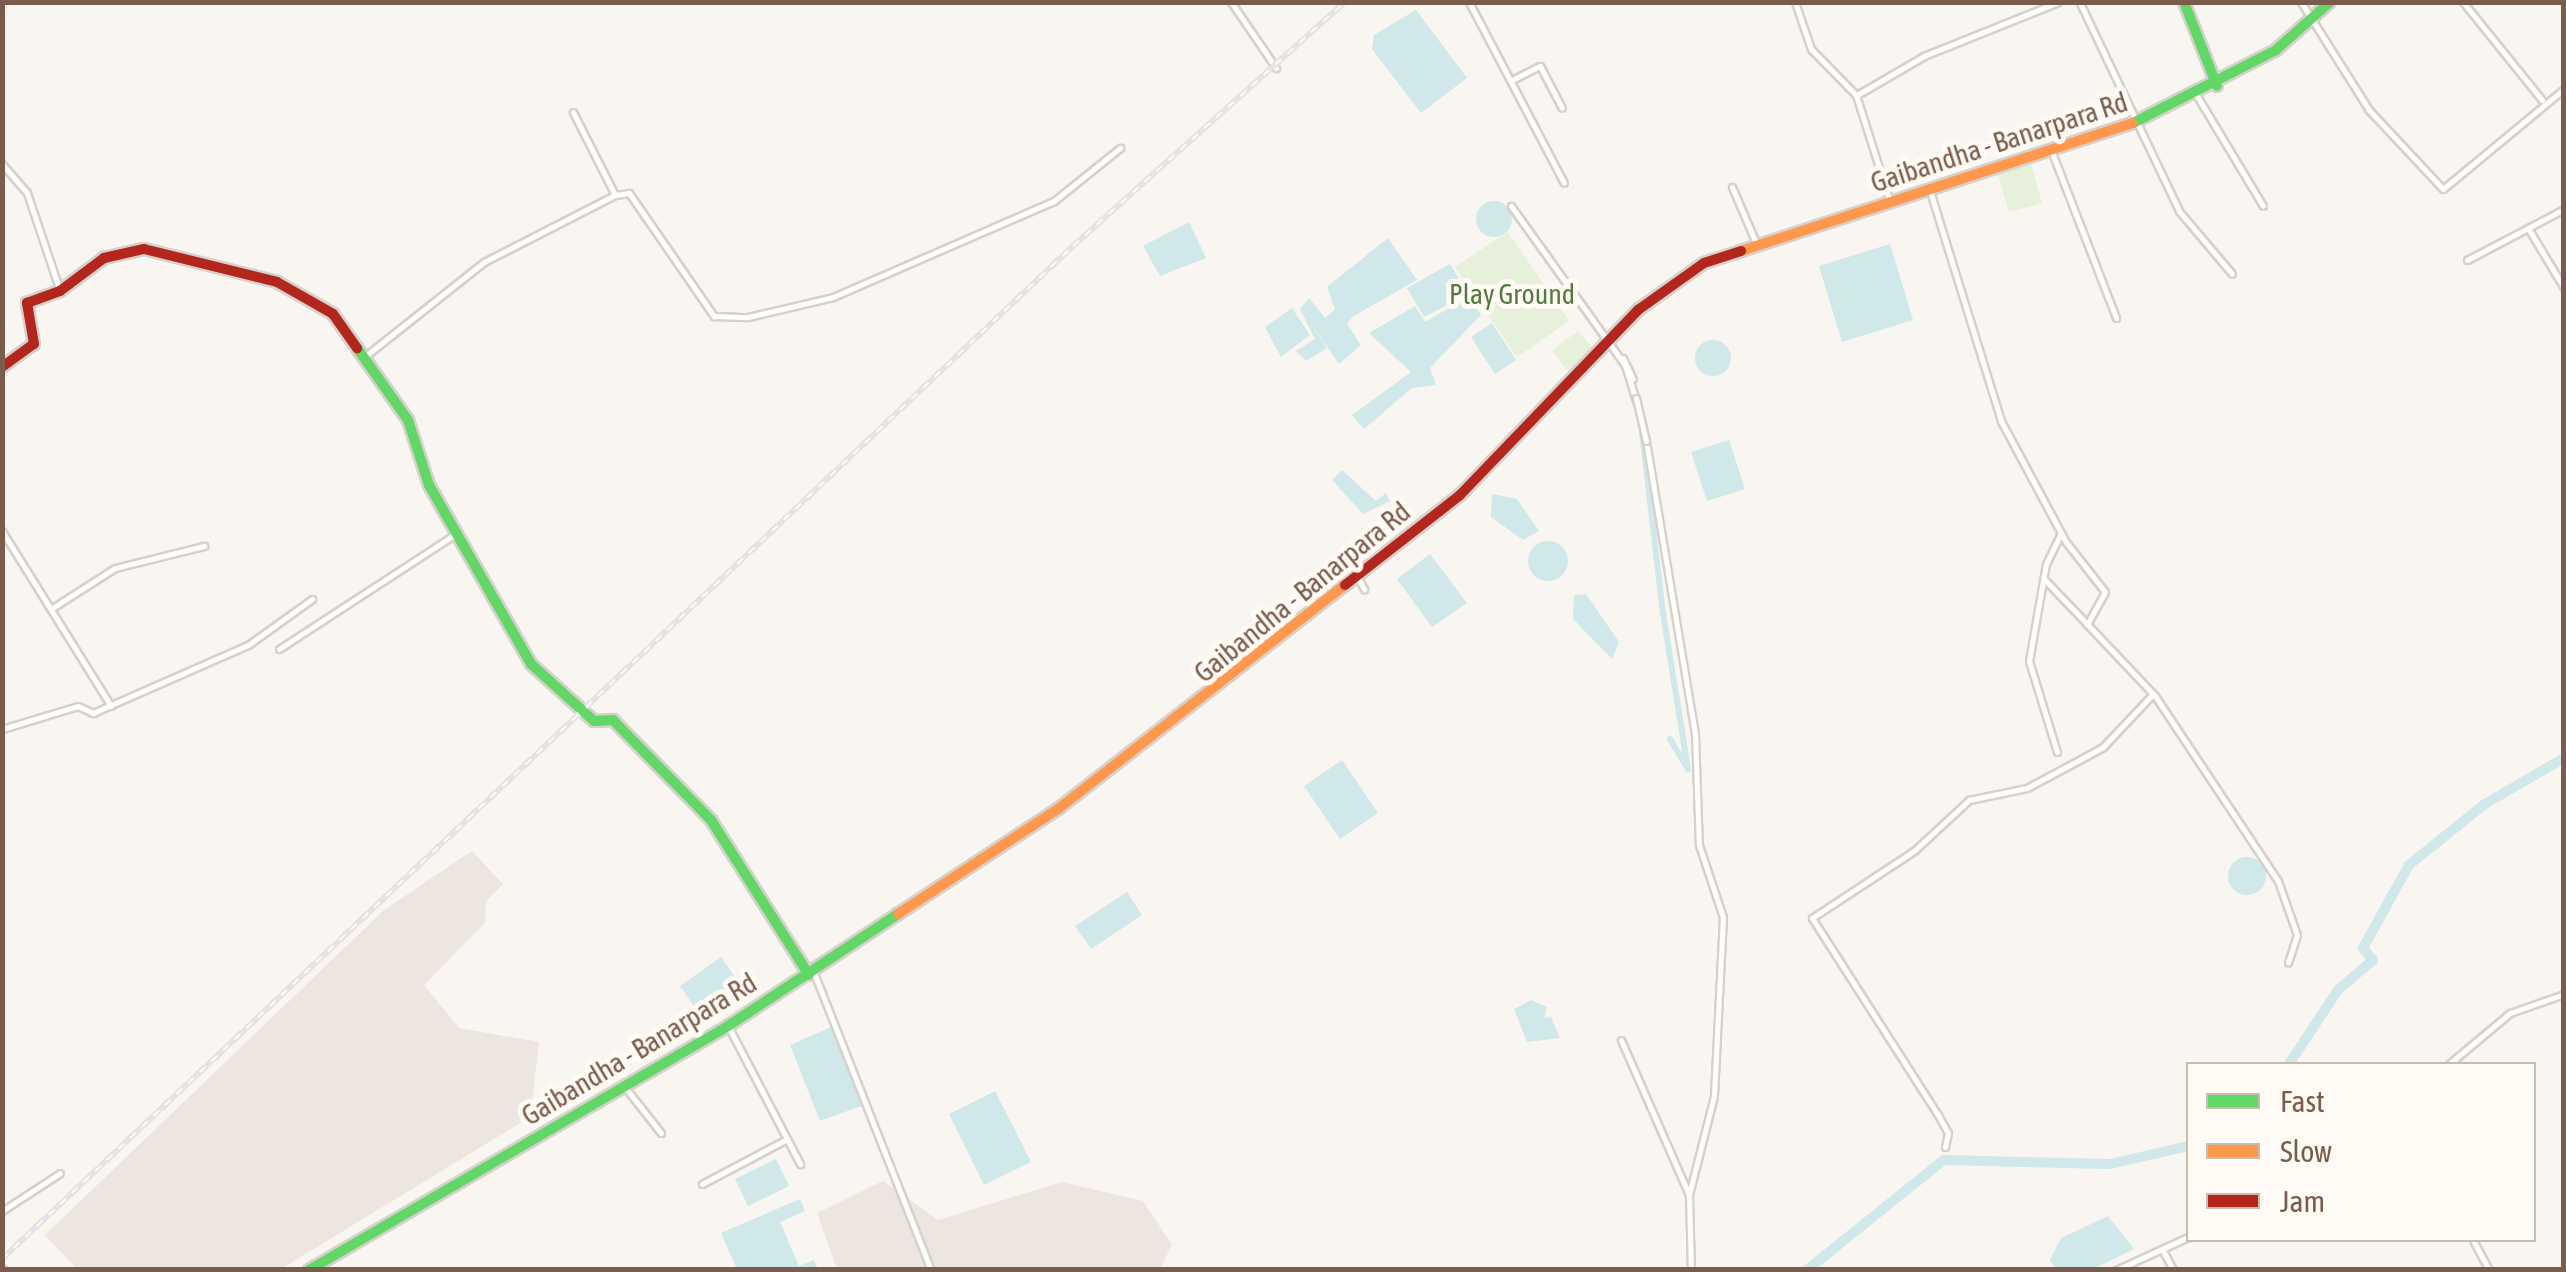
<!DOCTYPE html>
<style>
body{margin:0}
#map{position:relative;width:2566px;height:1272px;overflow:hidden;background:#f9f5f0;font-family:"Asap Condensed",sans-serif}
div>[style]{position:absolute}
.industrial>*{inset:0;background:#ede5e0}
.green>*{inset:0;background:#e7f0db}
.water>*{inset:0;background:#d0e8ea}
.round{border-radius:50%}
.canal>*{height:6px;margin:-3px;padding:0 3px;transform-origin:3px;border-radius:3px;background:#d0e8ea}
.river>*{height:10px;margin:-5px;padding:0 5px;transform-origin:5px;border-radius:5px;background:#d0e8ea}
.roads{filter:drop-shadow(2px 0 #d7d1cb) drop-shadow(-2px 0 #d7d1cb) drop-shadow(0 2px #d7d1cb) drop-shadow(0 -2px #d7d1cb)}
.street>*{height:5px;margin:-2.5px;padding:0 2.5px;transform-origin:2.5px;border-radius:2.5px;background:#fefefd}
.fast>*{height:10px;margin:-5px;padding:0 5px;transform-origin:5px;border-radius:5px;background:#63d668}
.slow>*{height:10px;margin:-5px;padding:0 5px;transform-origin:5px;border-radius:5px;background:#ff974d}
.jam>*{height:10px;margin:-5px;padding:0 5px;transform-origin:5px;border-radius:5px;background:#b3261e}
.rail>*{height:6px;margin-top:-3px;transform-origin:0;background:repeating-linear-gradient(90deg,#fffaf3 0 8px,#e6e3e7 0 16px);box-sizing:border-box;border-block:2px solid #e6e3e7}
.bridges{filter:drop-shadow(2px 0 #d7d1cb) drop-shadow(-2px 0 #d7d1cb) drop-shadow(0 2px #d7d1cb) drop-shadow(0 -2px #d7d1cb)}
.street-bridge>*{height:5px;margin:-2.5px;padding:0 2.5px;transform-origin:2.5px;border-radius:2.5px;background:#fefefd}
span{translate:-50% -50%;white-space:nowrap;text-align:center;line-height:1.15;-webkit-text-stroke:10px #fffaf3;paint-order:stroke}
.street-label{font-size:28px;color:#7a5c4d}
.park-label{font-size:28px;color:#537a41}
.frame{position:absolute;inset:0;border:5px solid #7a5c4d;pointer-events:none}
.legend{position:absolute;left:2186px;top:1062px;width:350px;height:180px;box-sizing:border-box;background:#fffaf3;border:2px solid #cabbb1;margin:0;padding:12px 18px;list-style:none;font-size:30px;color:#7a5c4d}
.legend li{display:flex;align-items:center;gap:20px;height:50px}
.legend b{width:50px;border:2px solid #cabbb1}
</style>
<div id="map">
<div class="industrial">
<i style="clip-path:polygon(472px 851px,503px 884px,486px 902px,485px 923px,424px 985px,459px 1028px,539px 1042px,530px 1117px,281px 1269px,77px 1269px,45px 1235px,384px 910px)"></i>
<i style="clip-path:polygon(883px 1181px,938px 1220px,1062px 1182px,1143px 1201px,1172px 1245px,1160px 1269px,837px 1269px,817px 1213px)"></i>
</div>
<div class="green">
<i style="clip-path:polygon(2030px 160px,2042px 203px,2009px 212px,1998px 175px)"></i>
<i style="clip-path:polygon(1508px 232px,1569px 321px,1517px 357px,1455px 267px)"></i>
<i style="clip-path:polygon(1578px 331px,1595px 351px,1570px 374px,1552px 350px)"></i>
</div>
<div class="water">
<i style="clip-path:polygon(1416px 10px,1467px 78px,1421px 113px,1372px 49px,1374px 35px)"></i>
<i class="round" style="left:1476px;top:201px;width:36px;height:36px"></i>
<i style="clip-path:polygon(1189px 222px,1206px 258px,1160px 276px,1143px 246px)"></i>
<i style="clip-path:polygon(1388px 238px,1417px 280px,1352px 317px,1347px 324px,1361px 345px,1339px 364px,1309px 320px,1327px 348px,1306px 361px,1296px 351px,1315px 339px,1300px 309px,1309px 298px,1325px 318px,1335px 309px,1327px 287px)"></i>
<i style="clip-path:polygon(1890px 244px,1913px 320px,1842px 342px,1819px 266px)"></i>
<i style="clip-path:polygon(1450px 264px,1468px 294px,1424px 317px,1407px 288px)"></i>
<i style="clip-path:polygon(1470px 296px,1481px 315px,1430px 368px,1436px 385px,1412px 388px,1364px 429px,1352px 415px,1411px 372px,1369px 333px,1415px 306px,1425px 322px)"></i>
<i style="clip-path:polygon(1292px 308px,1310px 335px,1281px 357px,1265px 327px)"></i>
<i style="clip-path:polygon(1492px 323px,1516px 360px,1495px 374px,1471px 337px)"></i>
<i class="round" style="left:1695px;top:340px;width:36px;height:36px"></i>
<i style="clip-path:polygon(1729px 440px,1745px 489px,1707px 501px,1691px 452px)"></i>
<i style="clip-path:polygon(1342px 470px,1376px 501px,1386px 493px,1390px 501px,1363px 514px,1332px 480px)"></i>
<i style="clip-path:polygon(1492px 494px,1517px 499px,1539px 531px,1523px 540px,1491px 517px)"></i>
<i class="round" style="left:1528px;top:541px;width:40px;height:40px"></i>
<i style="clip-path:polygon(1430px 554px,1467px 603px,1432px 627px,1397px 579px)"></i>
<i style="clip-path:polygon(1586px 594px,1619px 642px,1612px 659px,1573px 619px,1574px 595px)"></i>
<i style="clip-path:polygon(1342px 760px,1378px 813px,1340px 839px,1304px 786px)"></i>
<i class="round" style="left:2228px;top:857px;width:38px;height:38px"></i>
<i style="clip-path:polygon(1127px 892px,1142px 915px,1091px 949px,1075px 926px)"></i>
<i style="clip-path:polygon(721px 957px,735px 977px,727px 996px,700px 1015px,680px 986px)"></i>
<i style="clip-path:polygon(1531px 1000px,1547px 1007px,1544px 1018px,1551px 1017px,1560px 1038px,1527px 1042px,1514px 1009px)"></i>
<i style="clip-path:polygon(836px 1025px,867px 1104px,820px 1121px,790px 1045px)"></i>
<i style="clip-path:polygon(995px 1091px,1031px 1162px,984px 1185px,949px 1114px)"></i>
<i style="clip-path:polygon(776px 1159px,789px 1186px,748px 1206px,735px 1179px)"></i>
<i style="clip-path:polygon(800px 1199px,805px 1211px,780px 1222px,799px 1266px,814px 1260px,818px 1269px,737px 1269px,721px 1233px)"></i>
<i style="clip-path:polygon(2108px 1216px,2134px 1249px,2093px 1269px,2055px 1269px,2050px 1260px,2061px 1238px)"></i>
</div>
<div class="canal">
<i style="left:1642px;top:432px;width:183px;rotate:83.4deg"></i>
<i style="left:1663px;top:613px;width:158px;rotate:80.9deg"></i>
<i style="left:1688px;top:769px;width:35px;rotate:-121deg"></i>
</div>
<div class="river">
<i style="left:2289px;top:1064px;width:89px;rotate:-56.5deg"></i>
<i style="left:2338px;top:990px;width:46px;rotate:-40.6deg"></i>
<i style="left:2373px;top:960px;width:16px;rotate:-130deg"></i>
<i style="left:2363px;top:948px;width:95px;rotate:-61deg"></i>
<i style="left:2409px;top:865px;width:97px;rotate:-38.8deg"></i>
<i style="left:2485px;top:804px;width:91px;rotate:-30.2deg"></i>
<i style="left:1807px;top:1270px;width:176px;rotate:-38.8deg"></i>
<i style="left:1944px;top:1160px;width:166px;rotate:1.4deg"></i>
<i style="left:2110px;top:1164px;width:80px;rotate:-13deg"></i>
</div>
<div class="roads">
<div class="street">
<i style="left:1231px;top:2px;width:80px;rotate:55.7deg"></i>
<i style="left:1469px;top:2px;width:204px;rotate:62.3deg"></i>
<i style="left:1795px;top:2px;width:50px;rotate:71.2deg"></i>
<i style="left:1811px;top:49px;width:64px;rotate:45.6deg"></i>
<i style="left:1856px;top:95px;width:112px;rotate:72.4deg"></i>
<i style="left:2301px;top:2px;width:128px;rotate:57.8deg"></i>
<i style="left:2369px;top:110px;width:108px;rotate:46.9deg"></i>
<i style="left:2443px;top:189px;width:157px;rotate:-39.6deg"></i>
<i style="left:2463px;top:2px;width:126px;rotate:51.1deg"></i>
<i style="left:2080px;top:3px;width:230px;rotate:64.5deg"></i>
<i style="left:2179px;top:211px;width:82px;rotate:49.9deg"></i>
<i style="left:1514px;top:79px;width:29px;rotate:-27deg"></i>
<i style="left:1540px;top:66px;width:47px;rotate:62.4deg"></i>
<i style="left:1857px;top:95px;width:78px;rotate:-30.2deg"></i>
<i style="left:1924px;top:56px;width:144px;rotate:-21.9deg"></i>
<i style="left:2197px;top:96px;width:128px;rotate:59deg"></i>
<i style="left:573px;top:112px;width:93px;rotate:63.2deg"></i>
<i style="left:2051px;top:150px;width:180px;rotate:68.8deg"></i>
<i style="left:2px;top:164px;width:38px;rotate:49deg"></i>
<i style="left:27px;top:193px;width:103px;rotate:71.4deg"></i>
<i style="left:1732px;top:187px;width:63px;rotate:66.7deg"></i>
<i style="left:1929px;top:188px;width:244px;rotate:72.8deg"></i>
<i style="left:2001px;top:421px;width:137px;rotate:61.8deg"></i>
<i style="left:2066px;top:542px;width:63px;rotate:52deg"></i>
<i style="left:2105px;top:592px;width:37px;rotate:119deg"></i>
<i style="left:2087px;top:624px;width:99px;rotate:46.6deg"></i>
<i style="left:2155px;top:696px;width:222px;rotate:56.4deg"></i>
<i style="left:2278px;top:881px;width:57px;rotate:70.6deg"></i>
<i style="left:2297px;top:935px;width:29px;rotate:108deg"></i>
<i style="left:1511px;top:206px;width:196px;rotate:54.4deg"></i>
<i style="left:1625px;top:365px;width:38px;rotate:73deg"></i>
<i style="left:2528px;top:228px;width:70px;rotate:59deg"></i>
<i style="left:2467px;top:260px;width:110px;rotate:-27.7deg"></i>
<i style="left:368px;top:354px;width:148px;rotate:-38.4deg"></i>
<i style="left:484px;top:262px;width:147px;rotate:-27.1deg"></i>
<i style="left:615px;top:195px;width:14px;rotate:-8deg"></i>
<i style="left:629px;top:193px;width:150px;rotate:55.4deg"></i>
<i style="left:714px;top:316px;width:34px;rotate:2deg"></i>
<i style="left:748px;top:317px;width:87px;rotate:-13.2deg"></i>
<i style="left:833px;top:297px;width:241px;rotate:-23.5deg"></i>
<i style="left:1054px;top:201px;width:85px;rotate:-38.8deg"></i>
<i style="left:1623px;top:358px;width:23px;rotate:65deg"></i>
<i style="left:1646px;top:441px;width:296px;rotate:80.5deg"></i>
<i style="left:1695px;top:733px;width:112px;rotate:88deg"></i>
<i style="left:1699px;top:845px;width:76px;rotate:71.6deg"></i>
<i style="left:1723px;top:917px;width:179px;rotate:92.9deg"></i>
<i style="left:1714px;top:1096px;width:102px;rotate:104.2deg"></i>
<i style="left:1689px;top:1195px;width:75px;rotate:88.5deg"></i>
<i style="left:2px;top:531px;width:206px;rotate:58.1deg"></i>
<i style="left:1358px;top:578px;width:13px;rotate:61deg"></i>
<i style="left:2045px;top:580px;width:61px;rotate:46.3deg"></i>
<i style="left:54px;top:607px;width:72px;rotate:-32.6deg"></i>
<i style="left:115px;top:568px;width:92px;rotate:-13.9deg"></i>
<i style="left:279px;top:649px;width:212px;rotate:-33.1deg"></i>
<i style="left:2px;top:729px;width:79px;rotate:-16.8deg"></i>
<i style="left:78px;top:706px;width:17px;rotate:25deg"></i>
<i style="left:93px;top:713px;width:169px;rotate:-23.7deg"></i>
<i style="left:248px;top:645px;width:79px;rotate:-35.7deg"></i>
<i style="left:2057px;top:752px;width:95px;rotate:-107.1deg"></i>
<i style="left:2029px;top:661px;width:98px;rotate:-80.1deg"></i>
<i style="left:2046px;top:564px;width:34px;rotate:-64deg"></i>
<i style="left:814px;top:973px;width:319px;rotate:68.5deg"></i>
<i style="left:728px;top:1026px;width:156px;rotate:62.4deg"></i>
<i style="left:1621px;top:1040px;width:169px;rotate:66.3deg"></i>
<i style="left:2449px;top:1064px;width:80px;rotate:-39.9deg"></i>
<i style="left:2510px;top:1013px;width:57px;rotate:-19.4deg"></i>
<i style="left:624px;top:1086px;width:60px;rotate:51.8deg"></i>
<i style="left:1945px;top:1147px;width:14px;rotate:-78deg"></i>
<i style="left:1948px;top:1133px;width:21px;rotate:-119deg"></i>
<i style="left:1938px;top:1115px;width:234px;rotate:-122.6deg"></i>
<i style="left:1812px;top:918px;width:123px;rotate:-33.4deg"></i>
<i style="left:1915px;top:850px;width:74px;rotate:-42.8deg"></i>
<i style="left:1969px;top:800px;width:59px;rotate:-11.7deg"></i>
<i style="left:2027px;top:788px;width:86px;rotate:-28.3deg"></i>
<i style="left:2103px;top:747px;width:73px;rotate:-46.7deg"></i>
<i style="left:702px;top:1184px;width:94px;rotate:-27.9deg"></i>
<i style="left:2px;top:1211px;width:69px;rotate:-33.2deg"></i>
<i style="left:2473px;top:1240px;width:34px;rotate:62deg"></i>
<i style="left:2162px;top:1249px;width:24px;rotate:62deg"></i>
<i style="left:2px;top:1268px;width:4px;rotate:34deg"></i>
<i style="left:2116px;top:1270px;width:79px;rotate:-24.6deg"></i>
</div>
<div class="fast">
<i style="left:2184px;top:2px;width:90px;rotate:68.6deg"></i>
<i style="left:2133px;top:123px;width:161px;rotate:-27deg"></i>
<i style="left:2276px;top:50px;width:72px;rotate:-41.6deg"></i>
<i style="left:357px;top:348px;width:88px;rotate:54.7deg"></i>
<i style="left:408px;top:420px;width:68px;rotate:72.1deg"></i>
<i style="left:429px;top:485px;width:206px;rotate:60.3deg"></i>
<i style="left:531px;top:664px;width:85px;rotate:42.1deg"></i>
<i style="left:594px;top:721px;width:19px;rotate:-3deg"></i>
<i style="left:613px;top:720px;width:140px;rotate:45.6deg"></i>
<i style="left:711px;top:820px;width:183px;rotate:57.7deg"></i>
<i style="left:309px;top:1270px;width:485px;rotate:-30.2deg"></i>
<i style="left:728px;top:1026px;width:204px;rotate:-33.4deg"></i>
</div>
<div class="slow">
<i style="left:1741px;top:251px;width:412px;rotate:-18.1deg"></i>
<i style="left:898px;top:914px;width:191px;rotate:-33.3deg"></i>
<i style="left:1058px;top:809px;width:364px;rotate:-38deg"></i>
</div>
<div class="jam">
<i style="left:2px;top:367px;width:39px;rotate:-36deg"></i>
<i style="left:34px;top:344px;width:42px;rotate:-99.7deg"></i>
<i style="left:27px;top:303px;width:35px;rotate:-20deg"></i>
<i style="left:60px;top:291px;width:55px;rotate:-36.9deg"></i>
<i style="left:104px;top:258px;width:41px;rotate:-12.7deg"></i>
<i style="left:144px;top:249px;width:137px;rotate:13.9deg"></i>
<i style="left:277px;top:282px;width:64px;rotate:29.7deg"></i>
<i style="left:333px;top:314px;width:42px;rotate:54.8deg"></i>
<i style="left:1345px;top:585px;width:146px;rotate:-38deg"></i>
<i style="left:1460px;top:495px;width:257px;rotate:-46.1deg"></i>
<i style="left:1638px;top:310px;width:81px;rotate:-35.5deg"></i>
<i style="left:1704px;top:263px;width:39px;rotate:-18deg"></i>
</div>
</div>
<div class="rail">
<i style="left:586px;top:707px;width:671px;rotate:-43.43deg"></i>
<i style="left:1073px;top:246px;width:365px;rotate:-41.9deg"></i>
<i style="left:2px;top:1259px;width:794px;rotate:-43.37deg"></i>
</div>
<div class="bridges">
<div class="street-bridge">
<i style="left:1636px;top:398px;width:44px;rotate:76.9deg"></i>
</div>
</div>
<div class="street-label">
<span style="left:1999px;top:142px;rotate:-18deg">Gaibandha - Banarpara Rd</span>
<span style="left:1302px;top:592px;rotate:-39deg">Gaibandha - Banarpara Rd</span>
<span style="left:639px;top:1049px;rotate:-31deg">Gaibandha - Banarpara Rd</span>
</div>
<div class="park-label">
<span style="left:1512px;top:294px">Play Ground</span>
</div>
<div class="frame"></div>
<ul class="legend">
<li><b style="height:12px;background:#63d668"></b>Fast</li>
<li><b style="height:12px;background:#ff974d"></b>Slow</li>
<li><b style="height:12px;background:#b3261e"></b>Jam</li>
</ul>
</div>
